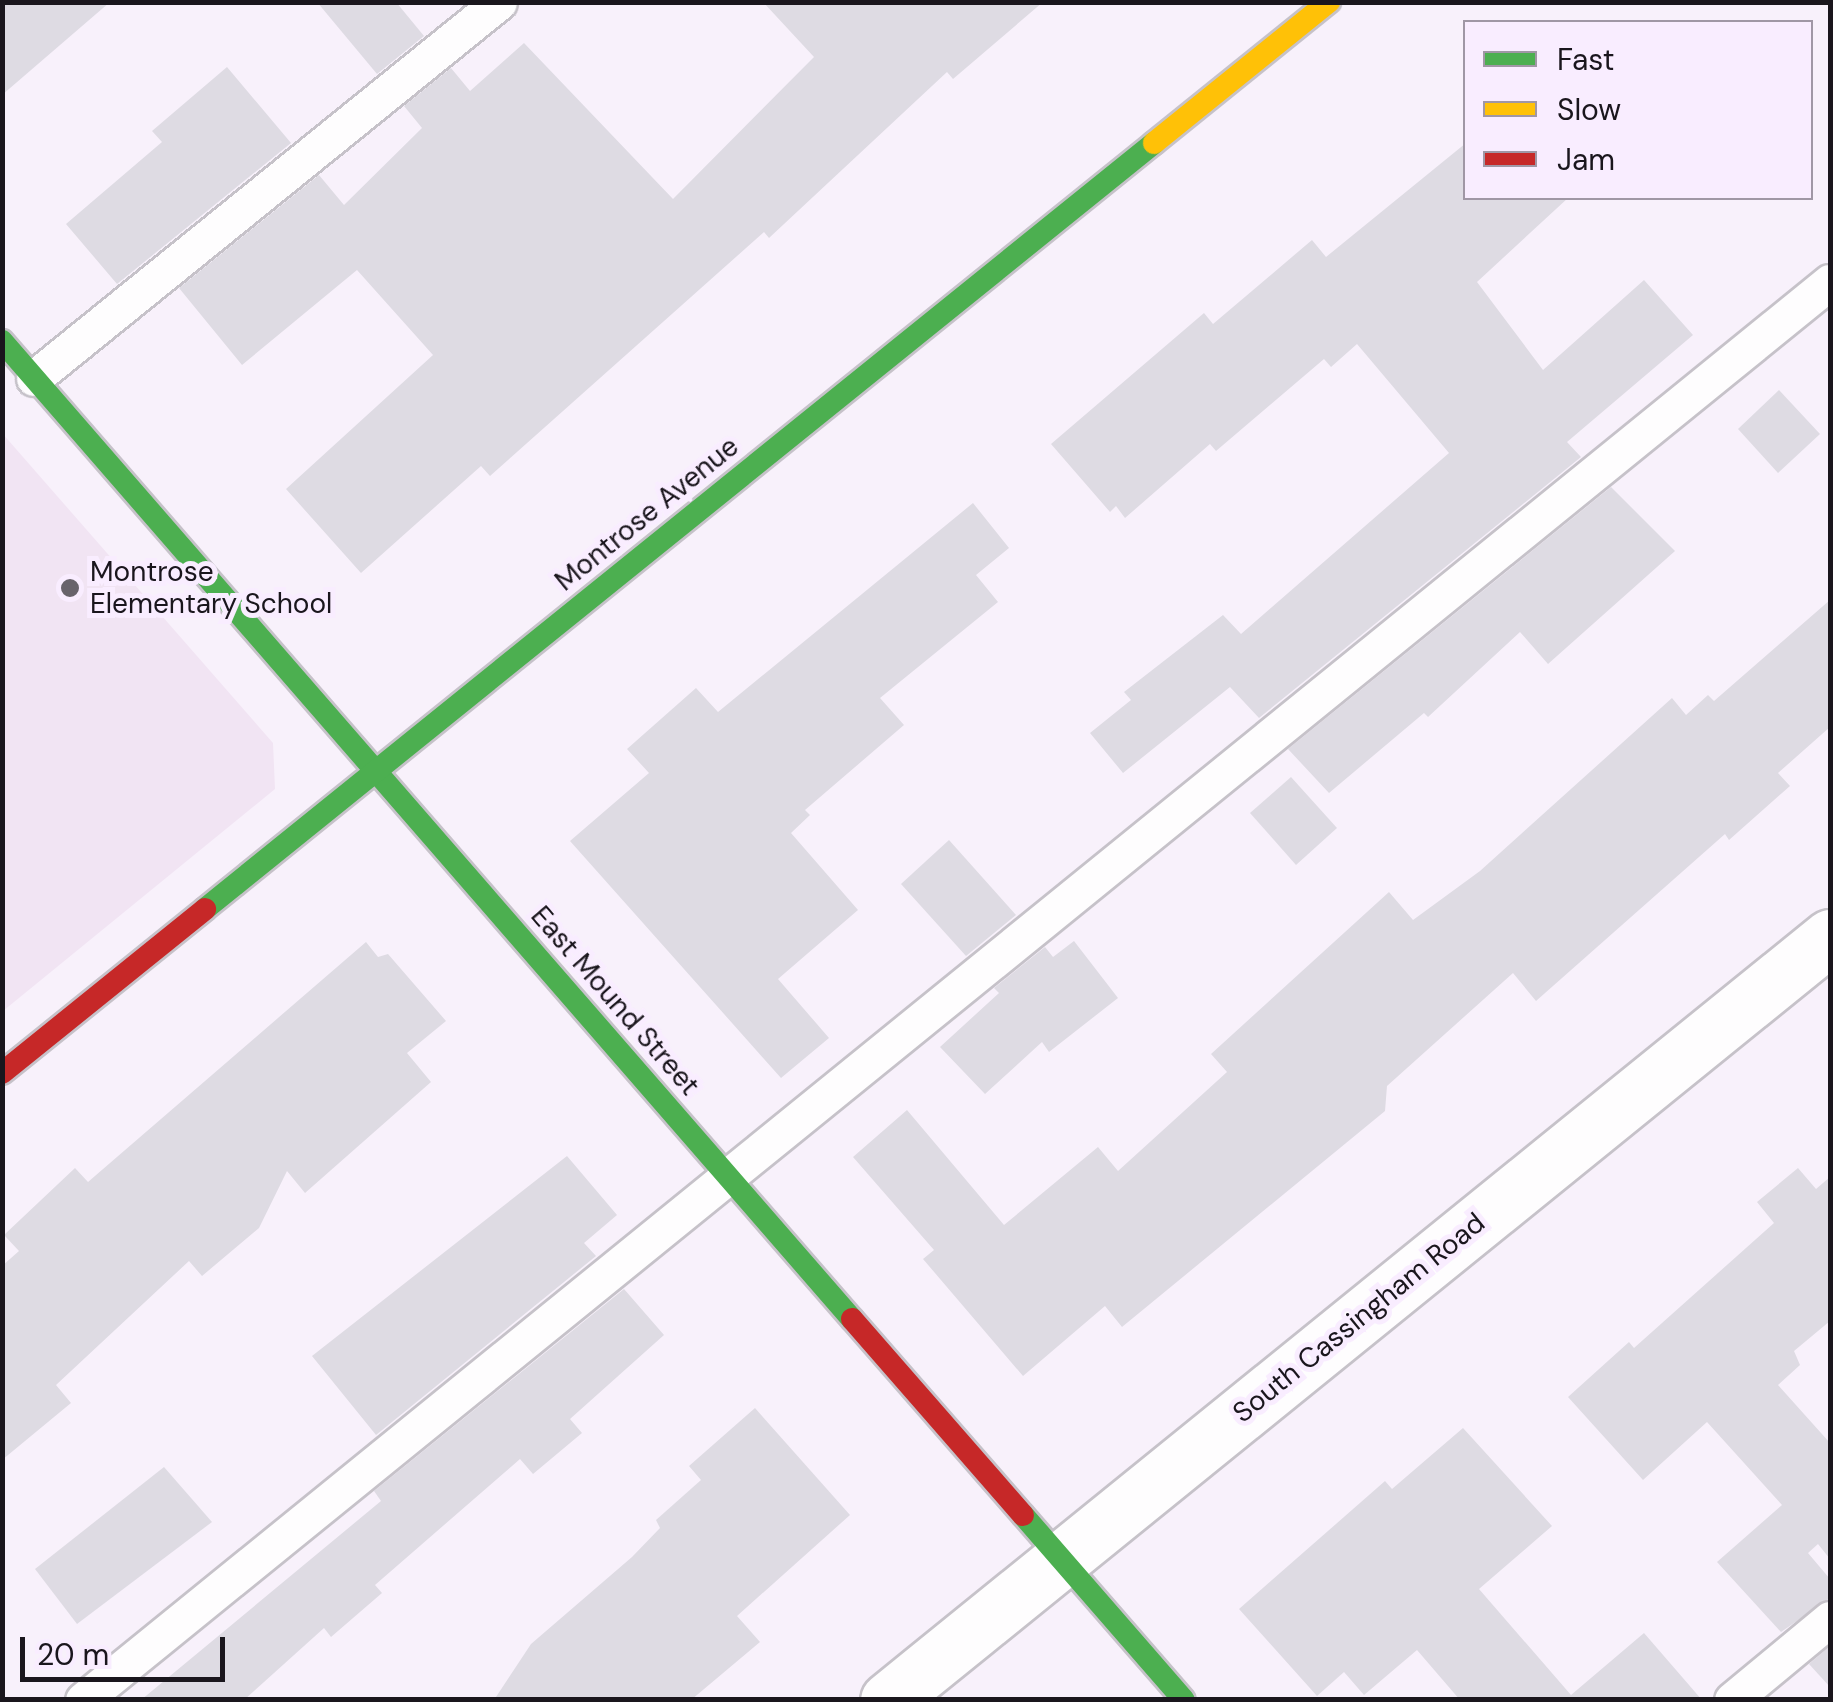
<!DOCTYPE html>
<style>
body{margin:0}
#map{position:relative;width:1833px;height:1702px;overflow:hidden;background:#f8f1fb;font-family:"DM Sans",sans-serif}
div>[style]{position:absolute}
.education>*{inset:0;background:#f1e4f3}
.building>*{inset:0;background:#dedbe3}
.roads{filter:drop-shadow(2px 0 #c6c2c9) drop-shadow(-2px 0 #c6c2c9) drop-shadow(0 2px #c6c2c9) drop-shadow(0 -2px #c6c2c9)}
.lane>*{height:35px;margin:-17.5px;padding:0 17.5px;transform-origin:17.5px;border-radius:17.5px;background:#fefdfe}
.street>*{height:55px;margin:-27.5px;padding:0 27.5px;transform-origin:27.5px;border-radius:27.5px;background:#fefdfe}
.fast>*{height:22px;margin:-11px;padding:0 11px;transform-origin:11px;border-radius:11px;background:#4caf50}
.slow>*{height:22px;margin:-11px;padding:0 11px;transform-origin:11px;border-radius:11px;background:#ffc107}
.jam>*{height:22px;margin:-11px;padding:0 11px;transform-origin:11px;border-radius:11px;background:#c62828}
.dots>*{width:28px;height:28px;translate:-50% -50%;box-sizing:border-box;border:5px solid #f9edff;border-radius:50%}
span{translate:-50% -50%;white-space:nowrap;text-align:center;line-height:1.15;-webkit-text-stroke:10px #f9edff;paint-order:stroke}
.street-label{font-size:28px;color:#1a161d}
.poi-label{font-size:28px;color:#1a161d}
.left{translate:0 -50%;text-align:left}
.frame{position:absolute;inset:0;border:5px solid #1a161d;pointer-events:none}
.legend{position:absolute;left:1463px;top:20px;width:350px;height:180px;box-sizing:border-box;background:#f9edff;border:2px solid #a097a5;margin:0;padding:12px 18px;list-style:none;font-size:30px;color:#1a161d}
.legend li{display:flex;align-items:center;gap:20px;height:50px}
.legend b{width:50px;border:2px solid #a097a5}
.scale{position:absolute;left:20px;top:1637px;width:205px;height:45px;box-sizing:border-box;border:5px solid #1a161d;border-top:0;padding-left:12px;font-size:30px;line-height:35px;white-space:nowrap;color:#1a161d;-webkit-text-stroke:8px #f9edff;paint-order:stroke}
</style>
<div id="map">
<div class="education">
<i style="clip-path:polygon(2px 433px,273px 743px,275px 789px,3px 1011px)"></i>
</div>
<div class="building">
<i style="clip-path:polygon(2px 2px,110px 2px,2px 95px)"></i>
<i style="clip-path:polygon(317px 2px,396px 2px,424px 36px,377px 74px)"></i>
<i style="clip-path:polygon(763px 2px,1043px 2px,953px 79px,947px 72px,769px 238px,764px 232px,490px 476px,481px 466px,361px 573px,286px 489px,433px 355px,357px 270px,242px 365px,179px 288px,319px 175px,344px 205px,422px 128px,404px 106px,451px 68px,470px 91px,524px 43px,673px 199px,814px 57px)"></i>
<i style="clip-path:polygon(227px 67px,291px 143px,117px 284px,66px 224px,162px 142px,152px 131px)"></i>
<i style="clip-path:polygon(1466px 143px,1466px 198px,1568px 198px,1477px 282px,1543px 370px,1644px 280px,1693px 335px,1567px 442px,1581px 457px,1259px 718px,1230px 687px,1123px 773px,1090px 733px,1131px 700px,1124px 692px,1223px 615px,1241px 634px,1449px 453px,1357px 344px,1331px 367px,1324px 359px,1216px 451px,1210px 444px,1125px 518px,1116px 506px,1110px 512px,1051px 444px,1204px 313px,1213px 324px,1312px 240px,1326px 257px)"></i>
<i style="clip-path:polygon(1779px 390px,1820px 434px,1778px 473px,1738px 429px)"></i>
<i style="clip-path:polygon(1611px 487px,1675px 551px,1548px 664px,1520px 632px,1428px 717px,1424px 713px,1329px 793px,1288px 749px)"></i>
<i style="clip-path:polygon(973px 503px,1009px 548px,976px 575px,998px 602px,880px 698px,904px 725px,805px 810px,810px 815px,791px 833px,858px 910px,778px 979px,829px 1038px,781px 1078px,570px 841px,649px 773px,627px 749px,696px 688px,718px 712px)"></i>
<i style="clip-path:polygon(1830px 600px,1830px 727px,1778px 773px,1790px 786px,1729px 840px,1725px 834px,1536px 1001px,1513px 973px,1387px 1086px,1385px 1111px,1122px 1327px,1105px 1306px,1023px 1376px,923px 1259px,934px 1250px,853px 1157px,907px 1110px,1004px 1225px,1098px 1147px,1118px 1171px,1227px 1072px,1211px 1054px,1389px 892px,1413px 920px,1480px 871px,1672px 698px,1686px 715px,1708px 695px,1714px 701px)"></i>
<i style="clip-path:polygon(1291px 777px,1337px 828px,1296px 865px,1250px 813px)"></i>
<i style="clip-path:polygon(949px 840px,1016px 915px,966px 956px,901px 884px)"></i>
<i style="clip-path:polygon(1074px 941px,1118px 998px,1049px 1052px,1042px 1042px,985px 1094px,940px 1047px,999px 993px,994px 988px,1045px 947px,1053px 957px)"></i>
<i style="clip-path:polygon(366px 942px,378px 957px,388px 954px,446px 1021px,407px 1053px,431px 1082px,305px 1193px,287px 1171px,259px 1228px,202px 1276px,189px 1261px,56px 1385px,71px 1403px,2px 1460px,2px 1266px,19px 1251px,4px 1235px,75px 1168px,88px 1182px)"></i>
<i style="clip-path:polygon(567px 1156px,617px 1215px,584px 1243px,596px 1256px,376px 1435px,312px 1356px)"></i>
<i style="clip-path:polygon(1798px 1168px,1816px 1189px,1830px 1177px,1830px 1321px,1794px 1351px,1800px 1365px,1778px 1385px,1830px 1443px,1830px 1559px,1818px 1544px,1808px 1553px,1830px 1579px,1830px 1598px,1781px 1632px,1717px 1562px,1782px 1505px,1707px 1422px,1643px 1480px,1568px 1397px,1629px 1342px,1634px 1348px,1774px 1223px,1757px 1202px)"></i>
<i style="clip-path:polygon(624px 1289px,664px 1335px,570px 1419px,582px 1433px,533px 1474px,520px 1459px,375px 1585px,382px 1593px,331px 1637px,324px 1628px,244px 1700px,141px 1700px,381px 1501px,374px 1491px)"></i>
<i style="clip-path:polygon(755px 1408px,850px 1515px,737px 1616px,760px 1642px,691px 1700px,494px 1700px,531px 1644px,632px 1557px,660px 1528px,656px 1520px,701px 1480px,689px 1466px)"></i>
<i style="clip-path:polygon(1463px 1428px,1552px 1526px,1479px 1589px,1571px 1695px,1644px 1633px,1702px 1700px,1460px 1700px,1417px 1650px,1364px 1695px,1344px 1672px,1317px 1696px,1239px 1609px,1385px 1481px,1392px 1489px)"></i>
<i style="clip-path:polygon(164px 1467px,212px 1522px,77px 1624px,35px 1569px)"></i>
<i style="clip-path:polygon(1830px 1646px,1830px 1687px,1809px 1664px)"></i>
</div>
<div class="roads">
<div class="lane">
<i style="left:34px;top:378px;width:598px;rotate:-38.96deg"></i>
<i style="left:83px;top:1700px;width:2250px;rotate:-39.07deg"></i>
<i style="left:1732px;top:1700px;width:127px;rotate:-39.6deg"></i>
</div>
<div class="street">
<i style="left:888px;top:1700px;width:1212px;rotate:-39.01deg"></i>
</div>
<div class="fast">
<i style="left:2px;top:341px;width:1296px;rotate:49.01deg"></i>
<i style="left:205px;top:909px;width:1220px;rotate:-38.91deg"></i>
<i style="left:1023px;top:1515px;width:245px;rotate:49deg"></i>
</div>
<div class="slow">
<i style="left:1154px;top:143px;width:225px;rotate:-38.9deg"></i>
</div>
<div class="jam">
<i style="left:2px;top:1073px;width:261px;rotate:-38.9deg"></i>
<i style="left:852px;top:1319px;width:260px;rotate:48.9deg"></i>
</div>
</div>
<div class="dots">
<i style="left:70px;top:588px;background:#68636b"></i>
</div>
<div class="street-label">
<span style="left:647px;top:514px;rotate:-39deg">Montrose Avenue</span>
<span style="left:615px;top:1001px;rotate:49deg">East Mound Street</span>
<span style="left:1359px;top:1318px;rotate:-39deg">South Cassingham Road</span>
</div>
<div class="poi-label">
<span class="left" style="left:90px;top:588px">Montrose<br>Elementary School</span>
</div>
<div class="frame"></div>
<ul class="legend">
<li><b style="height:12px;background:#4caf50"></b>Fast</li>
<li><b style="height:12px;background:#ffc107"></b>Slow</li>
<li><b style="height:12px;background:#c62828"></b>Jam</li>
</ul>
<div class="scale">20 m</div>
</div>
